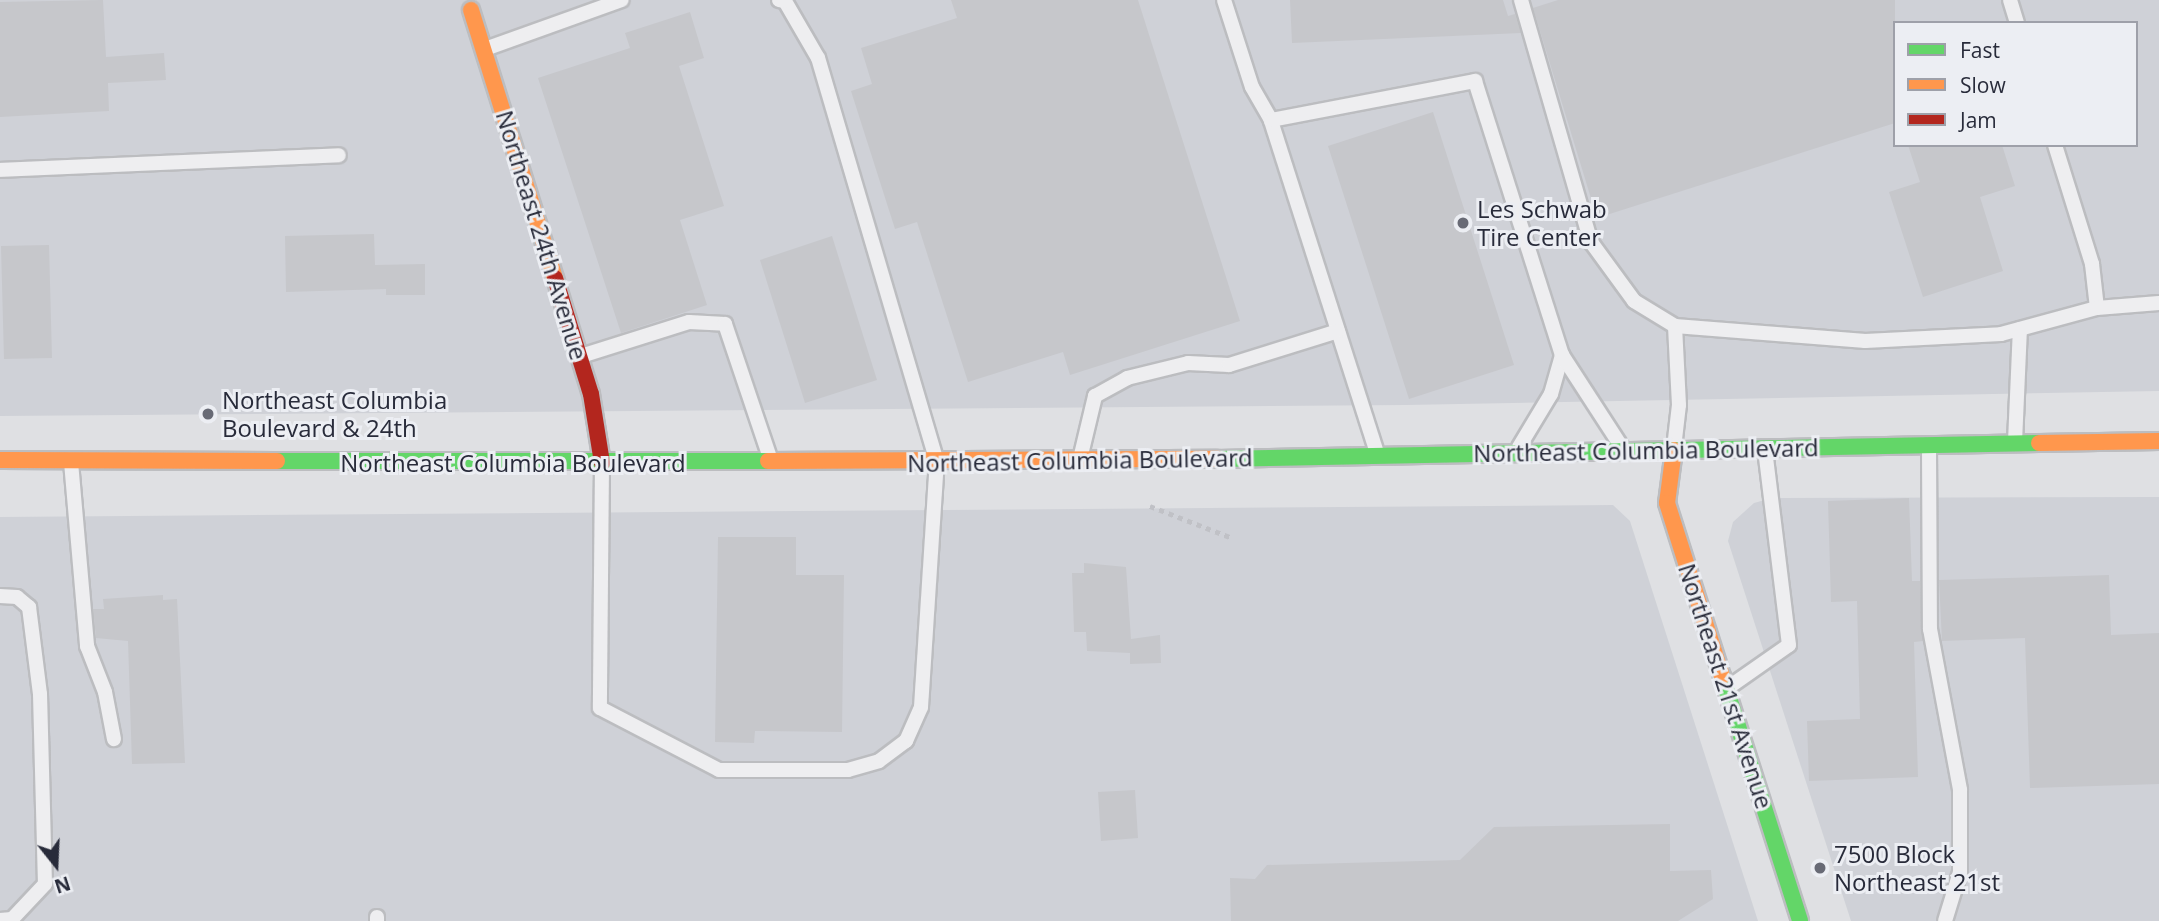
<!DOCTYPE html>
<style>
body{margin:0}
#map{position:relative;width:2159px;height:921px;overflow:hidden;background:#dfe0e3;font-family:"Open Sans",sans-serif}
div>[style]{position:absolute}
.built>*{inset:0;background:#cfd1d7}
.building>*{inset:0;background:#c6c7cb}
.path>*{height:4.5px;margin-top:-2.25px;transform-origin:0;background:repeating-linear-gradient(90deg,#c0c1c6 0 5px,transparent 0 10px)}
.roads{filter:drop-shadow(2px 0 #bcbdc0) drop-shadow(-2px 0 #bcbdc0) drop-shadow(0 2px #bcbdc0) drop-shadow(0 -2px #bcbdc0)}
.lane>*{height:14px;margin:-7px;padding:0 7px;transform-origin:7px;border-radius:7px;background:#eeeef0}
.fast>*{height:16px;margin:-8px;padding:0 8px;transform-origin:8px;border-radius:8px;background:#63d668}
.slow>*{height:16px;margin:-8px;padding:0 8px;transform-origin:8px;border-radius:8px;background:#ff974d}
.jam>*{height:16px;margin:-8px;padding:0 8px;transform-origin:8px;border-radius:8px;background:#b3261e}
.dots>*{width:19px;height:19px;translate:-50% -50%;box-sizing:border-box;border:4px solid #eceef3;border-radius:50%}
span{translate:-50% -50%;white-space:nowrap;text-align:center;line-height:1.15;-webkit-text-stroke:6px #eceef3;paint-order:stroke}
.poi-label{font-size:24px;color:#282b3a}
.left{translate:0 -50%;text-align:left}
.street-label{font-size:24px;color:#282b3a}
.legend{position:absolute;left:1893px;top:21px;width:245px;height:126px;box-sizing:border-box;background:#eceef3;border:2px solid #9ea0a9;margin:0;padding:9px 12px;list-style:none;font-size:21px;color:#282b3a}
.legend li{display:flex;align-items:center;gap:14px;height:35px}
.legend b{width:35px;border:2px solid #9ea0a9}
.north{position:absolute;left:21px;top:830px;width:70px;height:70px;-webkit-text-stroke:5px #eceef3;paint-order:stroke;rotate:162deg;font-size:19px;font-weight:700;line-height:28px;text-align:center;color:#282b3a}
.north::after{content:'';display:block;margin:auto;width:24px;height:32px;background:#282b3a;clip-path:polygon(50% 0,100% 100%,50% 72%,0 100%)}
</style>
<div id="map">
<div class="built">
<i style="clip-path:polygon(evenodd,0 0,2159px 0,2159px 391px,1406px 405px,0 416px,0 0,1895px 23px,2136px 23px,2136px 145px,1895px 145px,1895px 23px)"></i>
<i style="clip-path:polygon(2159px 497px,2159px 921px,1851px 921px,1728px 541px,1733px 522px,1754px 503px,1772px 498px)"></i>
<i style="clip-path:polygon(1613px 505px,1630px 521px,1758px 921px,0 921px,0 517px)"></i>
</div>
<div class="building">
<i style="clip-path:polygon(103px 0,106px 57px,164px 53px,166px 80px,108px 83px,109px 111px,0 117px,0 2px)"></i>
<i style="clip-path:polygon(951px 0,1138px 0,1240px 321px,1070px 375px,1063px 352px,968px 382px,917px 222px,895px 229px,851px 91px,872px 84px,861px 48px,957px 18px)"></i>
<i style="clip-path:polygon(1290px 0,1503px 0,1508px 16px,1515px 14px,1521px 33px,1292px 43px)"></i>
<i style="clip-path:polygon(1558px 0,1895px 0,1895px 123px,1597px 218px,1533px 8px)"></i>
<i style="clip-path:polygon(690px 12px,704px 58px,679px 66px,724px 206px,680px 220px,707px 305px,621px 333px,538px 78px,630px 48px,625px 33px)"></i>
<i style="clip-path:polygon(1433px 112px,1514px 365px,1409px 399px,1328px 146px)"></i>
<i style="clip-path:polygon(1908px 145px,2002px 145px,2015px 186px,1980px 197px,2003px 271px,1923px 297px,1889px 192px,1920px 182px)"></i>
<i style="clip-path:polygon(374px 234px,375px 265px,425px 264px,425px 295px,386px 295px,386px 289px,286px 292px,285px 236px)"></i>
<i style="clip-path:polygon(832px 236px,877px 380px,805px 403px,760px 260px)"></i>
<i style="clip-path:polygon(49px 245px,52px 358px,4px 359px,1px 246px)"></i>
<i style="clip-path:polygon(1909px 498px,1912px 581px,1920px 581px,1923px 641px,1914px 642px,1918px 777px,1809px 781px,1807px 721px,1860px 719px,1857px 601px,1831px 602px,1828px 501px)"></i>
<i style="clip-path:polygon(718px 537px,796px 537px,796px 575px,844px 575px,842px 732px,755px 731px,754px 743px,715px 742px)"></i>
<i style="clip-path:polygon(1084px 563px,1126px 567px,1131px 639px,1160px 635px,1161px 663px,1130px 664px,1130px 653px,1087px 651px,1086px 632px,1074px 632px,1072px 573px,1084px 573px)"></i>
<i style="clip-path:polygon(2109px 575px,2111px 635px,2159px 633px,2159px 784px,2030px 788px,2025px 638px,1942px 641px,1939px 580px)"></i>
<i style="clip-path:polygon(163px 595px,163px 600px,177px 599px,185px 763px,132px 764px,128px 641px,96px 638px,93px 609px,104px 609px,103px 599px)"></i>
<i style="clip-path:polygon(1135px 790px,1138px 838px,1101px 841px,1098px 792px)"></i>
<i style="clip-path:polygon(1670px 824px,1670px 871px,1711px 870px,1713px 899px,1678px 921px,1231px 921px,1230px 878px,1255px 879px,1267px 865px,1460px 860px,1494px 827px)"></i>
</div>
<div class="path">
<i style="left:1150px;top:506px;width:86px;rotate:21.2deg"></i>
</div>
<div class="roads">
<div class="lane">
<i style="left:1224px;top:0;width:91px;rotate:72.2deg"></i>
<i style="left:1252px;top:87px;width:38px;rotate:60deg"></i>
<i style="left:1521px;top:0;width:252px;rotate:73.9deg"></i>
<i style="left:1591px;top:242px;width:73px;rotate:53.9deg"></i>
<i style="left:1634px;top:301px;width:48px;rotate:31.4deg"></i>
<i style="left:2010px;top:0;width:24px;rotate:73deg"></i>
<i style="left:485px;top:49px;width:145px;rotate:-19.7deg"></i>
<i style="left:2055px;top:145px;width:125px;rotate:72.7deg"></i>
<i style="left:2092px;top:264px;width:44px;rotate:83.5deg"></i>
<i style="left:0;top:170px;width:339px;rotate:-2.5deg"></i>
<i style="left:581px;top:356px;width:113px;rotate:-17.5deg"></i>
<i style="left:689px;top:322px;width:36px;rotate:3deg"></i>
<i style="left:725px;top:324px;width:141px;rotate:71.4deg"></i>
<i style="left:2015px;top:442px;width:113px;rotate:-87.5deg"></i>
<i style="left:1519px;top:447px;width:62px;rotate:-58.9deg"></i>
<i style="left:1551px;top:394px;width:41px;rotate:-74.2deg"></i>
<i style="left:1674px;top:448px;width:43px;rotate:-83.4deg"></i>
<i style="left:1679px;top:405px;width:79px;rotate:-92.9deg"></i>
<i style="left:1675px;top:326px;width:191px;rotate:4.5deg"></i>
<i style="left:1865px;top:341px;width:136px;rotate:-2.9deg"></i>
<i style="left:2001px;top:334px;width:99px;rotate:-15.2deg"></i>
<i style="left:2097px;top:308px;width:62px;rotate:-4.6deg"></i>
<i style="left:1929px;top:448px;width:181px;rotate:89.7deg"></i>
<i style="left:1930px;top:629px;width:164px;rotate:79.4deg"></i>
<i style="left:1960px;top:790px;width:82px;rotate:90deg"></i>
<i style="left:1960px;top:872px;width:51px;rotate:107deg"></i>
<i style="left:1377px;top:453px;width:349px;rotate:-107.7deg"></i>
<i style="left:1271px;top:120px;width:208px;rotate:-10.8deg"></i>
<i style="left:1475px;top:81px;width:287px;rotate:72.4deg"></i>
<i style="left:1562px;top:355px;width:108px;rotate:57deg"></i>
<i style="left:1080px;top:459px;width:65px;rotate:-76.6deg"></i>
<i style="left:1095px;top:396px;width:37px;rotate:-29deg"></i>
<i style="left:1127px;top:378px;width:63px;rotate:-13.8deg"></i>
<i style="left:1188px;top:363px;width:41px;rotate:2.8deg"></i>
<i style="left:1229px;top:365px;width:114px;rotate:-17.3deg"></i>
<i style="left:71px;top:462px;width:185px;rotate:85deg"></i>
<i style="left:87px;top:646px;width:49px;rotate:68.6deg"></i>
<i style="left:105px;top:692px;width:48px;rotate:79.2deg"></i>
<i style="left:602px;top:463px;width:245px;rotate:90.5deg"></i>
<i style="left:600px;top:708px;width:134px;rotate:27.5deg"></i>
<i style="left:719px;top:770px;width:129px"></i>
<i style="left:848px;top:770px;width:32px;rotate:-16deg"></i>
<i style="left:879px;top:761px;width:34px;rotate:-37deg"></i>
<i style="left:906px;top:741px;width:37px;rotate:-66deg"></i>
<i style="left:921px;top:707px;width:246px;rotate:-86.3deg"></i>
<i style="left:937px;top:462px;width:421px;rotate:-106.4deg"></i>
<i style="left:818px;top:58px;width:66px;rotate:-120.1deg"></i>
<i style="left:785px;top:1px;width:6px;rotate:-171deg"></i>
<i style="left:0;top:596px;width:17px;rotate:3deg"></i>
<i style="left:17px;top:597px;width:16px;rotate:40deg"></i>
<i style="left:29px;top:607px;width:88px;rotate:82.8deg"></i>
<i style="left:40px;top:694px;width:190px;rotate:88.5deg"></i>
<i style="left:45px;top:884px;width:48px;rotate:133.3deg"></i>
<i style="left:12px;top:919px;width:12px;rotate:175deg"></i>
<i style="left:1729px;top:687px;width:73px;rotate:-35deg"></i>
<i style="left:1789px;top:645px;width:197px;rotate:-97deg"></i>
<i style="left:377px;top:917px;width:4px;rotate:90deg"></i>
</div>
<div class="fast">
<i style="left:1218px;top:459px;width:821px;rotate:-1.12deg"></i>
<i style="left:277px;top:461px;width:491px"></i>
<i style="left:1722px;top:676px;width:257px;rotate:72.3deg"></i>
</div>
<div class="slow">
<i style="left:471px;top:10px;width:281px;rotate:72.6deg"></i>
<i style="left:2039px;top:443px;width:120px;rotate:-1deg"></i>
<i style="left:1674px;top:450px;width:53px;rotate:97.5deg"></i>
<i style="left:1667px;top:503px;width:182px;rotate:72.4deg"></i>
<i style="left:0;top:460px;width:277px;rotate:0.2deg"></i>
<i style="left:768px;top:461px;width:450px;rotate:-0.3deg"></i>
</div>
<div class="jam">
<i style="left:555px;top:278px;width:121px;rotate:72.8deg"></i>
<i style="left:591px;top:394px;width:70px;rotate:80.9deg"></i>
</div>
</div>
<div class="dots">
<i style="left:1463px;top:223px;background:#686a75"></i>
<i style="left:208px;top:414px;background:#686a75"></i>
<i style="left:1820px;top:868px;background:#686a75"></i>
</div>
<div class="poi-label">
<span class="left" style="left:1477px;top:223px">Les Schwab<br>Tire Center</span>
<span class="left" style="left:222px;top:414px">Northeast Columbia<br>Boulevard &amp; 24th</span>
<span class="left" style="left:1834px;top:868px">7500 Block<br>Northeast 21st</span>
</div>
<div class="street-label">
<span style="left:542px;top:235px;rotate:73deg">Northeast 24th Avenue</span>
<span style="left:1646px;top:450px;rotate:-1deg">Northeast Columbia Boulevard</span>
<span style="left:1080px;top:460px;rotate:-1deg">Northeast Columbia Boulevard</span>
<span style="left:513px;top:463px">Northeast Columbia Boulevard</span>
<span style="left:1726px;top:686px;rotate:72deg">Northeast 21st Avenue</span>
</div>
<ul class="legend">
<li><b style="height:9px;background:#63d668"></b>Fast</li>
<li><b style="height:9px;background:#ff974d"></b>Slow</li>
<li><b style="height:9px;background:#b3261e"></b>Jam</li>
</ul>
<div class="north">N</div>
</div>
